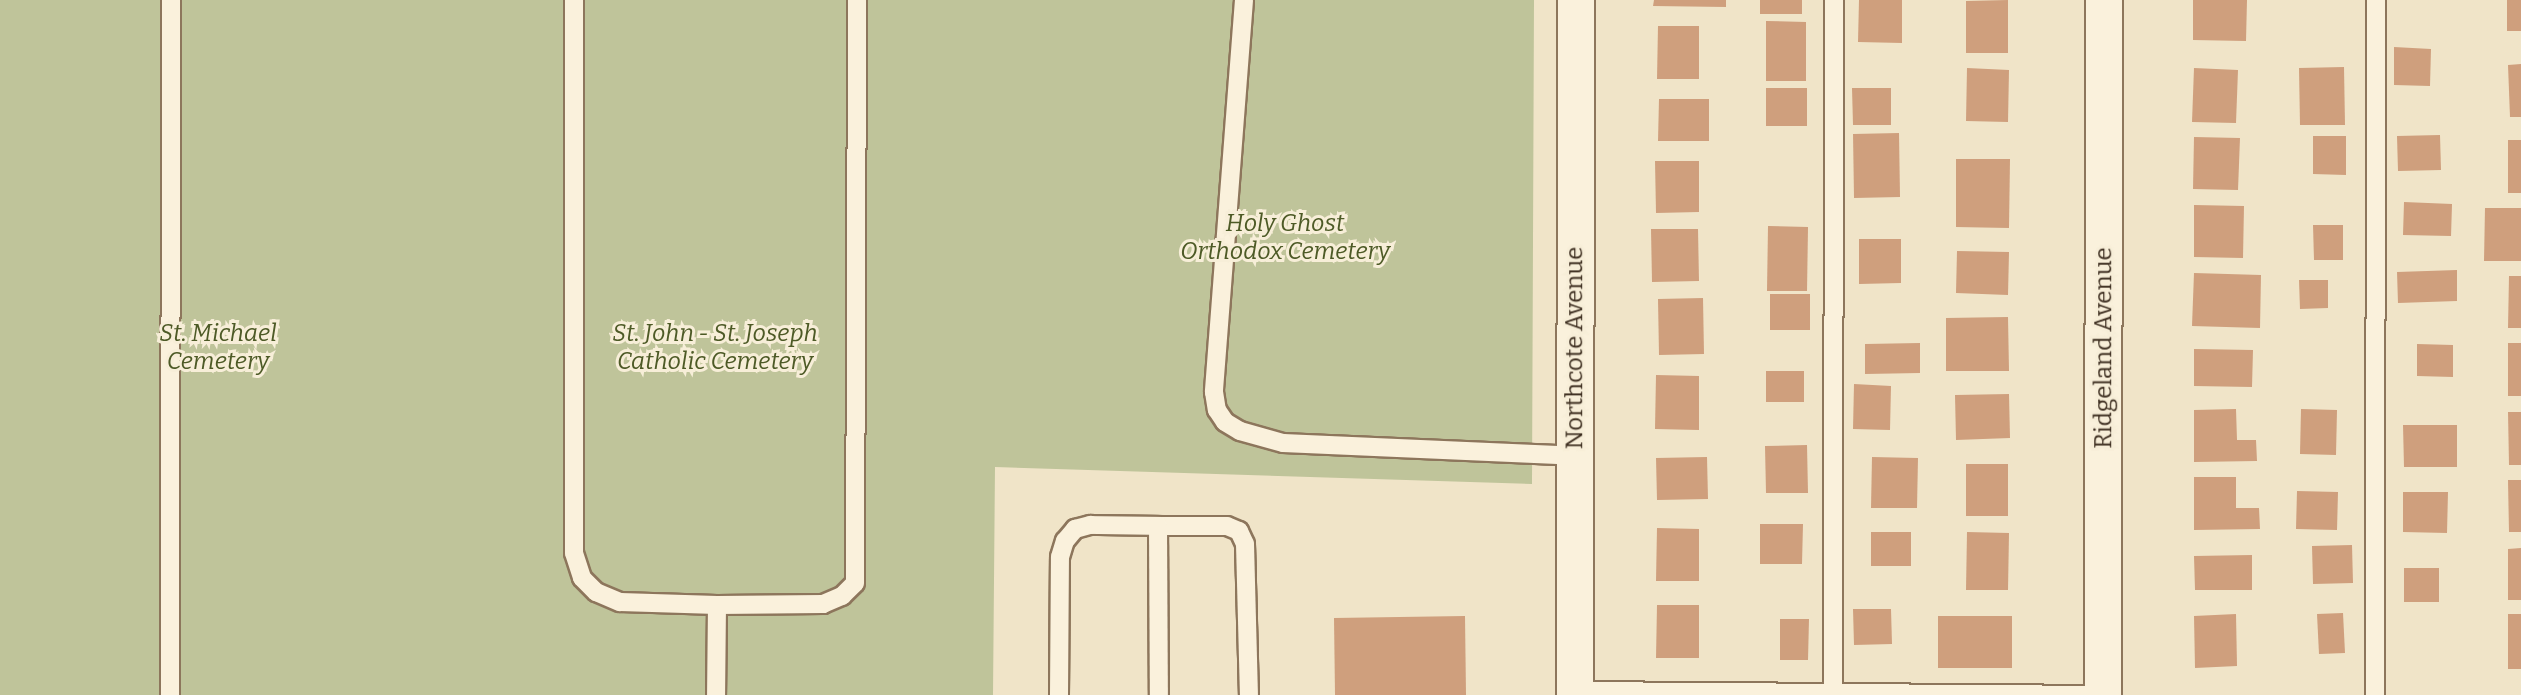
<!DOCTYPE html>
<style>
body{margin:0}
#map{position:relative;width:2521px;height:695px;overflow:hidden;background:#f0e4c8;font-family:Bitter,serif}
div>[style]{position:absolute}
.cemetery>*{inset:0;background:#bfc49a}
.building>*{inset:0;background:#cf9f7d}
.roads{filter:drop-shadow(2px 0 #8d765c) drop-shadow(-2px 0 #8d765c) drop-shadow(0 2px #8d765c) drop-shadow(0 -2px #8d765c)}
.lane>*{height:18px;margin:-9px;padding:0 9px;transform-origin:9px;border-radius:9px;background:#faf1dc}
.street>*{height:36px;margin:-18px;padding:0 18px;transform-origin:18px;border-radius:18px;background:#faf1dc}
span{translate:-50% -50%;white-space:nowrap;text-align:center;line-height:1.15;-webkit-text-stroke:6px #f7eed8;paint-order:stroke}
.park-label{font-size:24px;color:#4d5a26;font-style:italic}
.street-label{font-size:24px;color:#3d2e20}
</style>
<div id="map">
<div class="cemetery">
<i style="clip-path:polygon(0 0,1534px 0,1532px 484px,995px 467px,993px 695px,0 695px)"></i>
</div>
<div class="building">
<i style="clip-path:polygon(1654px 0,1726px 0,1726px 7px,1653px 6px)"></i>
<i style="clip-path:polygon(1760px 0,1802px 0,1802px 14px,1760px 14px)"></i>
<i style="clip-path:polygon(1859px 0,1902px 0,1902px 43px,1858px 42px)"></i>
<i style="clip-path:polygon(2008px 0,2008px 53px,1966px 53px,1966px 1px)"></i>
<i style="clip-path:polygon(2193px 0,2247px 0,2246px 41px,2193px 40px)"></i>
<i style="clip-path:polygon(2507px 0,2521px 0,2521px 31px,2507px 31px)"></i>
<i style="clip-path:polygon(1766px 21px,1806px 22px,1806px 81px,1766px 81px)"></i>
<i style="clip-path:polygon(1658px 26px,1699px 26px,1699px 79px,1657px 79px)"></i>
<i style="clip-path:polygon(2394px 47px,2431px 49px,2430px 86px,2394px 85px)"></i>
<i style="clip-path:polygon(2521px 64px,2521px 117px,2510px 117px,2508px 65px)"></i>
<i style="clip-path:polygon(2344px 67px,2345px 125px,2300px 125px,2299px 68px)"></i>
<i style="clip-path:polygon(1967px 68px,2009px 70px,2008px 122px,1966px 121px)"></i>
<i style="clip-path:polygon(2194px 68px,2238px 70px,2236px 123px,2192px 122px)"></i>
<i style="clip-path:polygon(1766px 88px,1807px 88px,1807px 126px,1766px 126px)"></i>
<i style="clip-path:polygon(1852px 88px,1891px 88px,1891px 125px,1853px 125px)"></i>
<i style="clip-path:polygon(1659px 99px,1709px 99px,1709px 141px,1658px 141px)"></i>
<i style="clip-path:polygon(1899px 133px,1900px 197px,1854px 198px,1853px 134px)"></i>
<i style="clip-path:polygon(2440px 135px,2441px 170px,2398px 171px,2397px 136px)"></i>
<i style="clip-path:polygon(2313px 136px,2346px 136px,2346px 175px,2313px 174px)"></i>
<i style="clip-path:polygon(2194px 137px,2240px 138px,2238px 190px,2193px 189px)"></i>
<i style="clip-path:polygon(2508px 140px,2521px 140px,2521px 193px,2508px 193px)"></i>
<i style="clip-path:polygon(1956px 159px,2010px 159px,2009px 228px,1956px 227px)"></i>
<i style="clip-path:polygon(1655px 161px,1699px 161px,1699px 212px,1656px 213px)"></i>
<i style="clip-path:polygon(2404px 202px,2452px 204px,2451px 236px,2403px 235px)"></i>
<i style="clip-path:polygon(2194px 205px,2244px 206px,2243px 258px,2194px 257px)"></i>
<i style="clip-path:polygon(2485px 208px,2521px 208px,2521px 261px,2484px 261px)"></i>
<i style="clip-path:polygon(2313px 225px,2343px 225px,2343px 260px,2314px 260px)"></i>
<i style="clip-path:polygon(1768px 226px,1808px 227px,1807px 291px,1767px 291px)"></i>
<i style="clip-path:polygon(1651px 229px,1698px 229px,1699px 281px,1652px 282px)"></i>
<i style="clip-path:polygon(1859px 239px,1901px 239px,1901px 283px,1859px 284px)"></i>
<i style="clip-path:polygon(1957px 251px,2009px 252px,2008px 295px,1956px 293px)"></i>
<i style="clip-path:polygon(2457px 270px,2457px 301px,2398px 303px,2397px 272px)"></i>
<i style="clip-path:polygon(2194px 273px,2261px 275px,2260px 328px,2192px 326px)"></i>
<i style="clip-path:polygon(2509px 276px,2521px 276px,2521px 328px,2508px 328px)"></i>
<i style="clip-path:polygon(2299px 280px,2328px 280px,2328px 308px,2300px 309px)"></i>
<i style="clip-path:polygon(1770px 294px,1810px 294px,1810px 330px,1770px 330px)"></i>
<i style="clip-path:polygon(1703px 298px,1704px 354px,1659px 355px,1658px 299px)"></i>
<i style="clip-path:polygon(2008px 317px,2009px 371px,1946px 371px,1946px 318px)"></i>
<i style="clip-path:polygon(1920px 343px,1920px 373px,1865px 374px,1865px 344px)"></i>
<i style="clip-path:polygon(2508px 343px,2521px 343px,2521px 396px,2508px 396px)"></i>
<i style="clip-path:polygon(2417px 344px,2453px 345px,2453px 377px,2417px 376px)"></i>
<i style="clip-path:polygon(2194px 349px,2253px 350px,2252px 387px,2194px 386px)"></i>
<i style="clip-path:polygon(1766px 371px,1804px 371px,1804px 402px,1766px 402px)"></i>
<i style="clip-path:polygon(1656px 375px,1699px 376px,1699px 430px,1655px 429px)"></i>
<i style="clip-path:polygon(1854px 384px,1891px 386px,1890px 430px,1853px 429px)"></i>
<i style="clip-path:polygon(2009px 394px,2010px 438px,1956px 440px,1955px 395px)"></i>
<i style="clip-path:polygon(2236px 409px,2237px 440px,2256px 440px,2257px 461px,2194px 462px,2194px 410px)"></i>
<i style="clip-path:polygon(2301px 409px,2337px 410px,2336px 455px,2300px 454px)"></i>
<i style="clip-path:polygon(2508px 412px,2521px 412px,2521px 465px,2509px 465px)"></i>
<i style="clip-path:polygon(2403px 425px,2457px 425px,2457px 467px,2404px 467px)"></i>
<i style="clip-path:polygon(1807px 445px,1808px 493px,1766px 493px,1765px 446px)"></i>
<i style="clip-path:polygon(1707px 457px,1708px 499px,1657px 500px,1656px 458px)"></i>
<i style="clip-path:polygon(1872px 457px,1918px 458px,1917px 508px,1871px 508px)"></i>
<i style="clip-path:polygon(1966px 464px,2008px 464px,2008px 516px,1966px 516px)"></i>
<i style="clip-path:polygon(2194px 477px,2236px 477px,2236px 508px,2259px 508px,2260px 529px,2194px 530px)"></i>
<i style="clip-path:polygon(2508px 480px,2521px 480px,2521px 532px,2509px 532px)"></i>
<i style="clip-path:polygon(2297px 491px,2338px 492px,2337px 530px,2296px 529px)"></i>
<i style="clip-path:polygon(2403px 492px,2448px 492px,2447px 533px,2403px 532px)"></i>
<i style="clip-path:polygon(1760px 524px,1803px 524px,1802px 564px,1760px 564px)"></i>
<i style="clip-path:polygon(1657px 528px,1699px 529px,1699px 581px,1656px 581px)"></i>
<i style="clip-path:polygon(1871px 532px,1911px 532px,1911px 566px,1871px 566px)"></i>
<i style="clip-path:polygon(1967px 532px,2009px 533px,2008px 590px,1966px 590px)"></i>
<i style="clip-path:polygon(2352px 545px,2353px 583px,2313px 584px,2312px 546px)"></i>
<i style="clip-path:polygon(2521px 548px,2521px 600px,2508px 600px,2508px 549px)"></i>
<i style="clip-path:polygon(2252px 555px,2252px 590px,2195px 590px,2194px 556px)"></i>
<i style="clip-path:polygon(2404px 568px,2439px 568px,2439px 602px,2404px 602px)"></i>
<i style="clip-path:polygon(1657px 605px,1699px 605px,1699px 658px,1656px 658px)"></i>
<i style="clip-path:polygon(1853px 609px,1891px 609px,1892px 644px,1854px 645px)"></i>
<i style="clip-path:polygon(2343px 613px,2345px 653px,2319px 654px,2317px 614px)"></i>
<i style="clip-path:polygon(2236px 614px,2237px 666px,2195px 668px,2194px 616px)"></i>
<i style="clip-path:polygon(2508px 614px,2521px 614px,2521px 669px,2508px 669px)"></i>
<i style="clip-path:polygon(1465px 616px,1466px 695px,1335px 695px,1334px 618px)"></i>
<i style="clip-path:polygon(1938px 616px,2012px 616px,2012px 668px,1938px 668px)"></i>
<i style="clip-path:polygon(1780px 619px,1809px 619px,1808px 660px,1780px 660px)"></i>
</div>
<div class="roads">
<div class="lane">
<i style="left:574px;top:0;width:553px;rotate:90deg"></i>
<i style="left:574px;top:553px;width:26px;rotate:72deg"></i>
<i style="left:582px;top:578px;width:20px;rotate:45deg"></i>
<i style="left:596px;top:592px;width:26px;rotate:23deg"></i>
<i style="left:620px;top:602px;width:97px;rotate:1.8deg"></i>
<i style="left:717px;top:605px;width:90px;rotate:90.6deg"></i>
<i style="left:1244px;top:0;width:393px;rotate:94.4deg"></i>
<i style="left:1214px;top:392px;width:18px;rotate:81deg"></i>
<i style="left:1217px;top:410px;width:14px;rotate:56deg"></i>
<i style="left:1225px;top:422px;width:17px;rotate:31deg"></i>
<i style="left:1240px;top:431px;width:45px;rotate:15.6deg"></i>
<i style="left:1283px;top:443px;width:292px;rotate:2.5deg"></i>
<i style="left:1158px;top:526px;width:69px"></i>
<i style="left:1227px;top:526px;width:13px;rotate:23deg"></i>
<i style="left:1239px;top:531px;width:14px;rotate:65deg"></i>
<i style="left:1245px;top:544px;width:151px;rotate:88.5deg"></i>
<i style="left:717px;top:605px;width:106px;rotate:-0.5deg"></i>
<i style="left:823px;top:604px;width:21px;rotate:-23deg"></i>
<i style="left:842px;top:596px;width:18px;rotate:-45deg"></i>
<i style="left:855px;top:583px;width:583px;rotate:-89.8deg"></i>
<i style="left:1575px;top:691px;width:533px;rotate:0.43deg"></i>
<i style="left:1833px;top:692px;width:692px;rotate:-89.92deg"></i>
<i style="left:170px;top:695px;width:695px;rotate:-89.92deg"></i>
<i style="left:1059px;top:695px;width:138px;rotate:-89.6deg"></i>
<i style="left:1060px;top:557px;width:17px;rotate:-73deg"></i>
<i style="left:1065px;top:541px;width:16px;rotate:-50deg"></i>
<i style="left:1075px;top:529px;width:16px;rotate:-15deg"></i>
<i style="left:1090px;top:525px;width:68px;rotate:0.8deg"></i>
<i style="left:1158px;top:526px;width:169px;rotate:89.7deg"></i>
<i style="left:2375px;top:695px;width:695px;rotate:-89.92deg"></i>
</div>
<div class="street">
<i style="left:1575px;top:695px;width:695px;rotate:-89.92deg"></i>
<i style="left:2103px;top:695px;width:695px;rotate:-89.92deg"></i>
</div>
</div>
<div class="park-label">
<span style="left:1285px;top:238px">Holy Ghost<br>Orthodox Cemetery</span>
<span style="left:218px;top:348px">St. Michael<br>Cemetery</span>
<span style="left:715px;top:348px">St. John - St. Joseph<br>Catholic Cemetery</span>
</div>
<div class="street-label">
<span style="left:1575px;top:348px;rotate:-90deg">Northcote Avenue</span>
<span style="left:2104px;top:348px;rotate:-90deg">Ridgeland Avenue</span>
</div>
</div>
